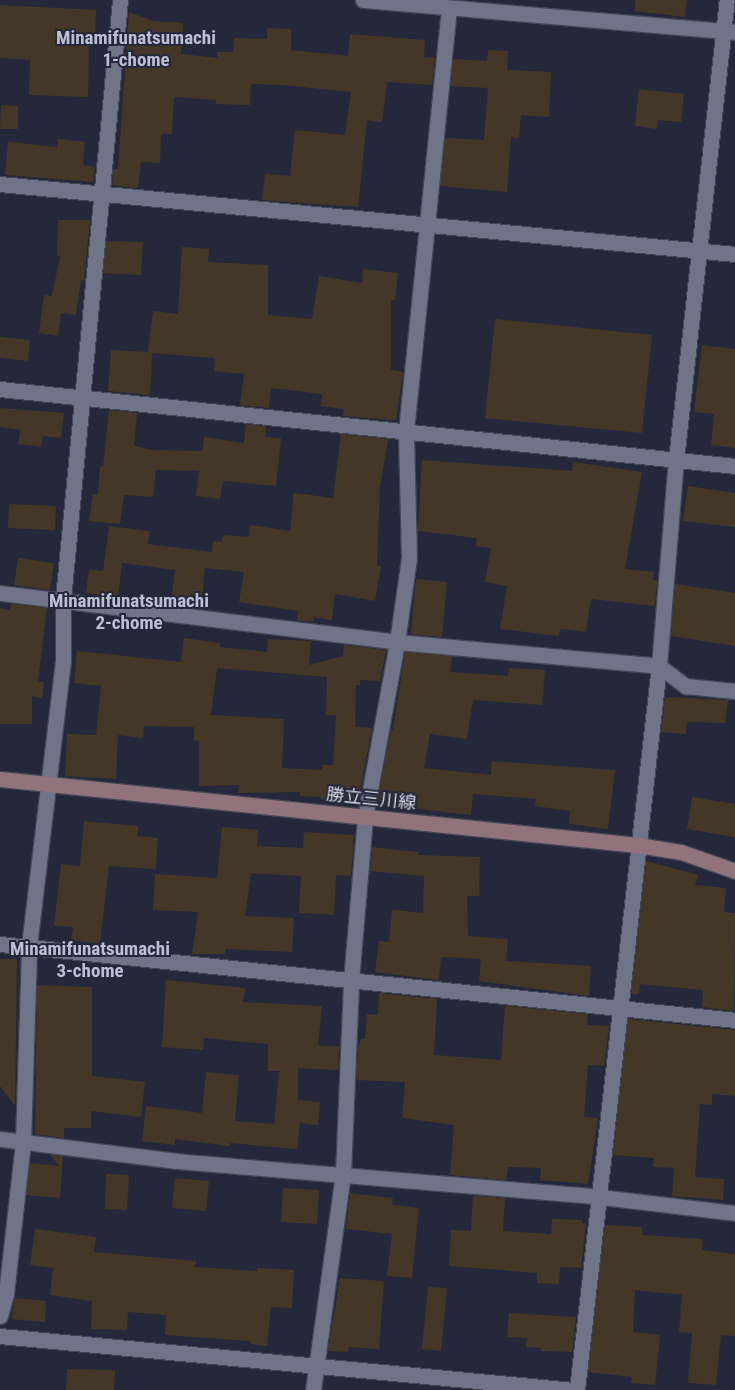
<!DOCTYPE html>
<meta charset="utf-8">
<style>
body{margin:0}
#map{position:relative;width:735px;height:1390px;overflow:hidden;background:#25283a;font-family:"Roboto Condensed","Noto Sans JP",sans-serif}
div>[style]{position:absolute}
.building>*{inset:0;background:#453727}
.roads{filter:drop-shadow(1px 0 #424554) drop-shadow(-1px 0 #424554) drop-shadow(0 1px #424554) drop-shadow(0 -1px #424554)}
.street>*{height:15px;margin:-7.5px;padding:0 7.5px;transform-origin:7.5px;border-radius:7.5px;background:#707489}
.secondary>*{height:15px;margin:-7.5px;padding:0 7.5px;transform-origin:7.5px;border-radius:7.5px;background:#90737b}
span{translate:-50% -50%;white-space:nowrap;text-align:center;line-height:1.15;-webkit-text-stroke:4px #25283a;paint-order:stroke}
.street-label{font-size:18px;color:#d5d8e4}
.neighbourhood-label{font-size:19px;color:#bbc0d7;font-weight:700}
</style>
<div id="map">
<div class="building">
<i style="clip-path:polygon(635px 0,687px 0,685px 17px,635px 11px)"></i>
<i style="clip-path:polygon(0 5px,96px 10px,95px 42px,89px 42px,88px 97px,29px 95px,30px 60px,0 58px)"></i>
<i style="clip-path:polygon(129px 12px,153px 21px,183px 23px,181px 54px,217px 58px,217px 52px,233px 52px,234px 38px,267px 39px,267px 28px,291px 29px,291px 50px,348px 56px,350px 34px,425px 40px,424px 57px,435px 58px,432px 85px,387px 82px,382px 122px,367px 120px,358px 207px,262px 200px,265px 174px,290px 176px,295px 130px,345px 135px,351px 92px,282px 85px,251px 84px,250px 105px,216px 104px,216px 100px,174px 97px,172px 134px,161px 134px,160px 163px,141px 162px,138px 188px,112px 185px,113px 169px,118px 169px)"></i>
<i style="clip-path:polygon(488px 50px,508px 51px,507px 70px,551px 72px,549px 117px,521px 115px,519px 138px,511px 137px,507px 192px,440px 186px,445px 138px,484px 140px,488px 88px,450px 86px,453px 59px,487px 61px)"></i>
<i style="clip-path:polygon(639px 89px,684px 94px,681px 122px,658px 120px,657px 129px,635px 126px)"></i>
<i style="clip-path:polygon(1px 105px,18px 106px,18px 129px,0 129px)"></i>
<i style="clip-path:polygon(58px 139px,85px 142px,83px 165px,95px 167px,93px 182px,5px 175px,8px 142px,57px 147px)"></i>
<i style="clip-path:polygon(58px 220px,90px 220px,84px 281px,81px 280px,76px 315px,61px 313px,58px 336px,39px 333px,44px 295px,52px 296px,60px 256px,57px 255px)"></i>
<i style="clip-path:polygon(106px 241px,143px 242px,141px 275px,103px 273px)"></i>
<i style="clip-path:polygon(182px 247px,209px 249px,208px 262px,268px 265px,268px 315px,312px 319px,319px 276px,362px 283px,363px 269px,398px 273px,395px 300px,391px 300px,391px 370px,403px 372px,396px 420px,343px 416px,344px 409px,320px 406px,322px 394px,271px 388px,269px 408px,240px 405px,244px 374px,214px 371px,215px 358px,152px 353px,150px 395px,108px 391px,111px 350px,148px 352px,153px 311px,178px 314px)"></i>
<i style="clip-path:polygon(495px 319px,652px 335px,642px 433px,485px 418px)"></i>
<i style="clip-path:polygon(0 337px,30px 340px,28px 361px,0 358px)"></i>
<i style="clip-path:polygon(702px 345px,735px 349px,735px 448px,711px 445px,714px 414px,694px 412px)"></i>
<i style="clip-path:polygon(0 408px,64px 413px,61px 438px,43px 436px,41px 447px,18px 444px,20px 430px,0 427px)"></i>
<i style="clip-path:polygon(109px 410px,137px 413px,134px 446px,152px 450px,202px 451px,204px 437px,244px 443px,246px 424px,266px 426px,265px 437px,281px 438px,276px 486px,223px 481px,220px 499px,196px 496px,199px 471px,156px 470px,153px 497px,124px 495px,120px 524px,89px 521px,93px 494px,98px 495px,100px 466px,103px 467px)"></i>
<i style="clip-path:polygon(341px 434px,388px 439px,380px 487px,377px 566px,381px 566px,375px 601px,335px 594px,332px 620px,314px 617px,313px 622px,297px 620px,298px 611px,239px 602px,244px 572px,205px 568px,201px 607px,171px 603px,175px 570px,122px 563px,118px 597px,86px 593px,89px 569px,103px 571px,109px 526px,150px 531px,148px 544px,212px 552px,213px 541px,222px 542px,223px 535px,249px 537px,250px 525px,290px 531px,294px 493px,333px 498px)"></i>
<i style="clip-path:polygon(422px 460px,572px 471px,573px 462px,642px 472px,625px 569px,654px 572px,653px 580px,657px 581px,655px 606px,591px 599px,586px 632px,560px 629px,559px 636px,500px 629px,507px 586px,485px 582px,491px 548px,476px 546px,477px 538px,418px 531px)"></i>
<i style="clip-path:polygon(688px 486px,735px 493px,735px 527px,683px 521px)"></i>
<i style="clip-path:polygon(9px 504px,56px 506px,55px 530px,8px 528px)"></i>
<i style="clip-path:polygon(18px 558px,54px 563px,50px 590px,14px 585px)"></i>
<i style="clip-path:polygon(416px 579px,447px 582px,442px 637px,411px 634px)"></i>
<i style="clip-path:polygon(675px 584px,735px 593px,735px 646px,671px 636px)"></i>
<i style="clip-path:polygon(11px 604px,47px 608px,38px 681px,44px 682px,42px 698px,32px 696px,32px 724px,0 724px,0 608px,10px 610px)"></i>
<i style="clip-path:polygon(evenodd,184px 638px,220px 643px,220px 647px,267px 652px,268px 639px,311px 641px,309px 665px,343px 656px,344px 645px,386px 650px,380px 681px,360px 680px,360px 685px,356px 685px,355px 727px,372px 728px,358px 801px,321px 799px,321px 797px,300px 796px,300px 792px,238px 793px,239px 785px,199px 786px,199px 741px,194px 740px,194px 727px,144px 726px,143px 738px,118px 735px,116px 779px,65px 776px,67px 734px,96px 735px,101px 686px,74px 683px,77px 651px,181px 662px,184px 638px,217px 668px,327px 677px,326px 715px,336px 715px,333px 765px,322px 765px,322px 770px,282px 768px,284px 719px,211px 715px,217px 668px)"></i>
<i style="clip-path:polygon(405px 652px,452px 656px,450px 672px,508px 676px,509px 668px,545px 670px,542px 705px,473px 700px,467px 739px,430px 734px,424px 768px,491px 775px,492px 761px,615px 770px,608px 829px,569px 824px,570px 811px,535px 806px,536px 799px,473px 794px,471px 815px,383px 805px,384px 801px,377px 801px,391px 729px,393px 730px)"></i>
<i style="clip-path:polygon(665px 697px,728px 700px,725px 723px,687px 722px,686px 734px,661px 732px)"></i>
<i style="clip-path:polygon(692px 797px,735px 804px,735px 837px,687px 829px)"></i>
<i style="clip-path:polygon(84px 821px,138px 826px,137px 836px,158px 838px,156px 869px,109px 866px,100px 944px,71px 940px,73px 927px,54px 926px,61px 864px,80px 866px)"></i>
<i style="clip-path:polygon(222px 827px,258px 830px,257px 846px,303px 848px,304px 832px,354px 835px,351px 876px,336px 875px,334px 915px,299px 913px,301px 876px,251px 873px,245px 916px,294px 918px,292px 952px,225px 949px,225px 954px,192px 954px,198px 912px,153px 910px,155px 874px,217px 878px)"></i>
<i style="clip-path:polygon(372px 847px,418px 852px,418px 855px,480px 857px,479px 896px,467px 896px,468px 936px,508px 939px,506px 961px,591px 966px,589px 996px,479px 981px,481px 959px,441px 957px,439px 980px,375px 972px,379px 941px,389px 942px,392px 910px,423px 913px,424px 876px,370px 871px)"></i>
<i style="clip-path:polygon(646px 861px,698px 875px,695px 885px,726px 888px,724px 912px,735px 913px,734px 1011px,702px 1007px,703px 990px,640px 984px,639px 994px,631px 994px)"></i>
<i style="clip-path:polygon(0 959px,17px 959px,15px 1106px,0 1086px)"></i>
<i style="clip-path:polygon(166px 980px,245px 988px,243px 1002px,322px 1006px,318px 1045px,339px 1047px,338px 1070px,298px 1068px,298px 1100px,320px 1102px,318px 1125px,300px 1123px,297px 1149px,230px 1143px,230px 1146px,175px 1139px,175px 1145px,142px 1141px,146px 1106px,202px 1113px,206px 1072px,239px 1075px,235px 1121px,274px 1124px,279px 1071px,268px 1071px,268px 1044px,204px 1038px,203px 1050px,162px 1047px)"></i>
<i style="clip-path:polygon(37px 985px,92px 987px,92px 1076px,145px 1082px,141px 1117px,91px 1111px,91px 1128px,64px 1128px,64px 1138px,35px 1134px)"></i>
<i style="clip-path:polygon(379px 993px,437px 999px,434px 1055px,501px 1060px,505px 1006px,588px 1014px,587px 1025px,609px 1026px,604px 1066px,588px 1065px,584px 1117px,598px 1118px,588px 1184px,540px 1180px,541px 1168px,508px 1167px,506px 1180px,450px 1175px,454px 1125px,402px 1118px,405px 1082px,356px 1080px,358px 1048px,361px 1039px,365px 1039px,367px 1014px,378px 1015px)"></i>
<i style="clip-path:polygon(628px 1019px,735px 1030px,735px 1096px,712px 1094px,712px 1105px,700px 1104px,695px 1177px,724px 1179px,723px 1200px,672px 1196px,674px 1168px,653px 1167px,654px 1158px,613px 1155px)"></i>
<i style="clip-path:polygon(51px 1155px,63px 1156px,60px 1198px,26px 1195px,30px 1163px,59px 1166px)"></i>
<i style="clip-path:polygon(106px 1174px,129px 1175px,127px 1210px,105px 1209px)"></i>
<i style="clip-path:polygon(175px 1178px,209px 1181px,206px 1211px,172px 1208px)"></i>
<i style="clip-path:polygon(283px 1188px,319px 1190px,317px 1224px,281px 1222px)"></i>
<i style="clip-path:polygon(350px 1193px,393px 1198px,392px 1205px,419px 1208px,412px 1278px,387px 1276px,392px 1234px,346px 1229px)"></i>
<i style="clip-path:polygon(473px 1196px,505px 1198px,503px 1231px,551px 1234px,552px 1219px,582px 1220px,582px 1223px,586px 1224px,581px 1268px,560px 1267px,559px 1284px,537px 1283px,537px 1273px,449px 1266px,451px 1230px,471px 1231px)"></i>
<i style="clip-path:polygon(605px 1225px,642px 1227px,642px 1235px,703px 1239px,702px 1250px,735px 1254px,735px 1336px,721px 1335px,716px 1385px,688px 1383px,692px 1333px,679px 1332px,682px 1295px,635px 1290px,633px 1332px,660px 1335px,655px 1385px,631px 1383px,632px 1377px,588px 1372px)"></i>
<i style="clip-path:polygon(35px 1229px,96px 1237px,94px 1252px,196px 1261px,195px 1267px,257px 1271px,257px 1268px,294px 1270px,292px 1308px,271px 1307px,267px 1346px,250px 1344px,250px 1341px,165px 1335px,166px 1315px,128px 1312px,127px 1330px,91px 1329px,92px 1301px,50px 1295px,53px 1268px,30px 1265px)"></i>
<i style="clip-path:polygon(340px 1278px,384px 1281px,379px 1349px,349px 1347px,348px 1352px,328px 1351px)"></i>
<i style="clip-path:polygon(428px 1287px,447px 1288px,441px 1351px,422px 1349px)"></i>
<i style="clip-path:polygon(15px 1298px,46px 1301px,45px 1322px,11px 1319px)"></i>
<i style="clip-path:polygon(509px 1313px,576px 1317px,572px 1352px,541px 1351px,541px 1348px,526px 1347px,527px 1338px,507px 1337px)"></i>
<i style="clip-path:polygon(67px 1369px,115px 1370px,114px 1390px,66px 1390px)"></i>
</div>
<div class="roads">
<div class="street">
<i style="left:363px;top:0;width:373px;rotate:4.9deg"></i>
<i style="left:0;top:184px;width:738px;rotate:5.44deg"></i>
<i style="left:0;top:389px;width:739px;rotate:5.98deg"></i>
<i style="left:0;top:593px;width:400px;rotate:7deg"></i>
<i style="left:397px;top:642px;width:263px;rotate:5.2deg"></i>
<i style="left:659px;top:666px;width:34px;rotate:37deg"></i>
<i style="left:686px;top:686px;width:49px;rotate:5.8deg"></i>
<i style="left:0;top:944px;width:739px;rotate:5.9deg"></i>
<i style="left:0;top:1139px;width:177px;rotate:7.1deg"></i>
<i style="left:176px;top:1161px;width:427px;rotate:4.8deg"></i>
<i style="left:601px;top:1197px;width:135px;rotate:6.8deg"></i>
<i style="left:0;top:1316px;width:23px;rotate:-75deg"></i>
<i style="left:6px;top:1294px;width:153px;rotate:-83.6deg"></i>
<i style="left:23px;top:1142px;width:196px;rotate:-88.2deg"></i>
<i style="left:29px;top:946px;width:286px;rotate:-83.2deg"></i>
<i style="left:63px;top:662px;width:63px;rotate:-90deg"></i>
<i style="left:63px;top:599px;width:602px;rotate:-84.56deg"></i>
<i style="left:0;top:1336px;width:576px;rotate:5.38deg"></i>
<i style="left:313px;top:1390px;width:218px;rotate:-82.1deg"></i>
<i style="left:343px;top:1174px;width:193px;rotate:-87.6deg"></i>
<i style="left:351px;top:981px;width:165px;rotate:-85.1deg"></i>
<i style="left:365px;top:817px;width:178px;rotate:-79.6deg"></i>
<i style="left:397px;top:642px;width:85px;rotate:-81.9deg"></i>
<i style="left:409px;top:558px;width:127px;rotate:-91.4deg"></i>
<i style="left:406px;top:431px;width:425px;rotate:-84.2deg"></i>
<i style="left:577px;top:1390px;width:729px;rotate:-83.54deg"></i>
<i style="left:659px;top:666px;width:207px;rotate:-85.3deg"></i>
<i style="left:676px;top:460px;width:463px;rotate:-83.7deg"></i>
</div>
<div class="secondary">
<i style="left:0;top:779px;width:641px;rotate:5.91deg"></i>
<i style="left:638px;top:845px;width:44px;rotate:9.2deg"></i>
<i style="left:681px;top:852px;width:57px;rotate:19.4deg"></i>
</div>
</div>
<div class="street-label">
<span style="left:371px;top:799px;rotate:6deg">勝立三川線</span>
</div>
<div class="neighbourhood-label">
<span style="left:136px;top:49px">Minamifunatsumachi<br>1-chome</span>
<span style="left:129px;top:612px">Minamifunatsumachi<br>2-chome</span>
<span style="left:90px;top:960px">Minamifunatsumachi<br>3-chome</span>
</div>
</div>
